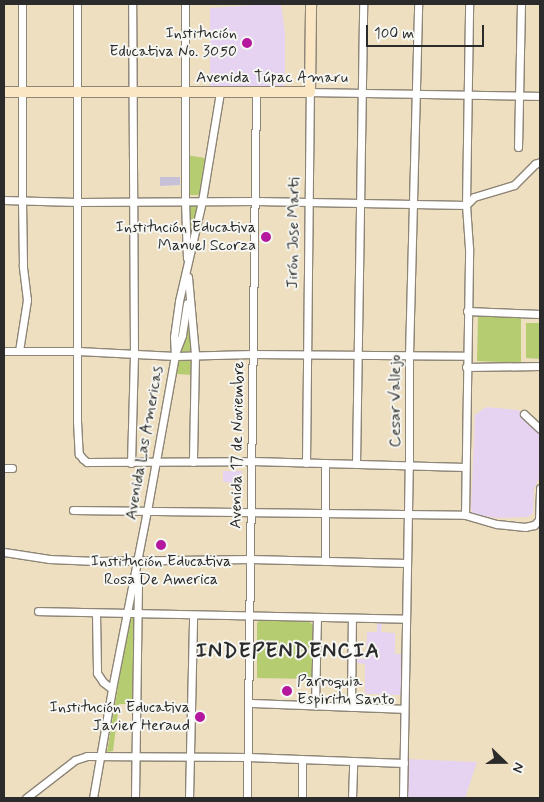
<!DOCTYPE html>
<meta charset="utf-8">
<style>
body{margin:0}
#map{position:relative;width:544px;height:802px;overflow:hidden;background:#efdfc1;font-family:Mynerve,sans-serif}
div>[style]{position:absolute}
.built>*{inset:0;background:#e5d3f1}
.industrial>*{inset:0;background:#c7c0d9}
.green>*{inset:0;background:#b5cc71}
.roads{filter:drop-shadow(1px 0 #8d8576) drop-shadow(-1px 0 #8d8576) drop-shadow(0 1px #8d8576) drop-shadow(0 -1px #8d8576)}
.street>*{height:7px;margin:-3.5px;padding:0 3.5px;transform-origin:3.5px;border-radius:3.5px;background:#fff}
.secondary>*{height:10px;margin:-5px;padding:0 5px;transform-origin:5px;border-radius:5px;background:#fbe6c4}
.dots>*{width:14px;height:14px;translate:-50% -50%;box-sizing:border-box;border:2px solid #f6f6f2;border-radius:50%}
span{translate:-50% -50%;white-space:nowrap;text-align:center;line-height:1.15;-webkit-text-stroke:4px #f6f6f2;paint-order:stroke}
.poi-label{font-size:16px;color:#2b2b2b}
.right{translate:-100% -50%;text-align:right}
.left{translate:0 -50%;text-align:left}
.street-label{font-size:16px;color:#2b2b2b}
.district-label{font-size:21px;color:#2b2b2b;font-weight:700;letter-spacing:1px}
.frame{position:absolute;inset:0;border:5px solid #2b2b2b;pointer-events:none}
.north{position:absolute;left:479px;top:737px;width:50px;height:50px;-webkit-text-stroke:4px #f6f6f2;paint-order:stroke;rotate:112deg;font-size:14px;font-weight:700;line-height:20px;text-align:center;color:#2b2b2b}
.north::after{content:'';display:block;margin:auto;width:18px;height:22px;background:#2b2b2b;clip-path:polygon(50% 0,100% 100%,50% 72%,0 100%)}
.scale{position:absolute;left:366px;top:25px;width:118px;height:22px;box-sizing:border-box;border:2px solid #2b2b2b;border-top:0;padding-left:6px;font-size:15px;line-height:18px;white-space:nowrap;color:#2b2b2b;-webkit-text-stroke:4px #f6f6f2;paint-order:stroke}
</style>
<div id="map">
<div class="built">
<i style="clip-path:polygon(270px 4px,281px 4px,285px 33px,285px 87px,210px 87px,210px 8px)"></i>
<i style="clip-path:polygon(486px 407px,518px 410px,540px 433px,540px 476px,534px 489px,533px 513px,528px 517px,497px 518px,473px 514px,471px 509px,475px 415px)"></i>
<i style="clip-path:polygon(223px 471px,242px 471px,242px 483px,223px 482px)"></i>
<i style="clip-path:polygon(377px 622px,382px 622px,381px 632px,395px 633px,395px 654px,402px 654px,401px 695px,389px 695px,389px 703px,384px 703px,384px 694px,365px 694px,365px 664px,357px 663px,357px 659px,366px 659px,367px 632px,377px 632px)"></i>
<i style="clip-path:polygon(408px 759px,477px 762px,465px 798px,407px 798px)"></i>
</div>
<div class="industrial">
<i style="clip-path:polygon(160px 177px,180px 177px,180px 185px,160px 186px)"></i>
</div>
<div class="green">
<i style="clip-path:polygon(186px 155px,205px 158px,199px 195px,187px 195px)"></i>
<i style="clip-path:polygon(186px 203px,198px 204px,190px 233px)"></i>
<i style="clip-path:polygon(480px 314px,521px 316px,521px 363px,477px 361px,478px 316px)"></i>
<i style="clip-path:polygon(526px 323px,540px 323px,540px 359px,526px 358px)"></i>
<i style="clip-path:polygon(188px 326px,192px 351px,179px 352px)"></i>
<i style="clip-path:polygon(179px 356px,191px 357px,192px 375px,177px 374px)"></i>
<i style="clip-path:polygon(130px 615px,136px 615px,134px 704px,119px 704px,113px 751px,107px 752px)"></i>
<i style="clip-path:polygon(261px 619px,308px 620px,315px 627px,314px 679px,257px 678px,257px 623px)"></i>
</div>
<div class="roads">
<div class="street">
<i style="left:77px;top:4px;width:417px;rotate:90deg"></i>
<i style="left:77px;top:421px;width:33px;rotate:87deg"></i>
<i style="left:79px;top:454px;width:6px;rotate:51deg"></i>
<i style="left:83px;top:459px;width:5px;rotate:37deg"></i>
<i style="left:87px;top:462px;width:165px;rotate:-0.3deg"></i>
<i style="left:252px;top:461px;width:213px;rotate:1.6deg"></i>
<i style="left:185px;top:4px;width:197px;rotate:90deg"></i>
<i style="left:185px;top:201px;width:57px;rotate:88deg"></i>
<i style="left:518px;top:147px;width:143px;rotate:-88.8deg"></i>
<i style="left:4px;top:200px;width:73px;rotate:1.6deg"></i>
<i style="left:77px;top:202px;width:179px;rotate:-0.3deg"></i>
<i style="left:256px;top:201px;width:210px;rotate:1.1deg"></i>
<i style="left:466px;top:205px;width:11px;rotate:-45deg"></i>
<i style="left:474px;top:197px;width:42px;rotate:-16.7deg"></i>
<i style="left:514px;top:185px;width:30px;rotate:-45deg"></i>
<i style="left:535px;top:164px;width:5px;rotate:-22deg"></i>
<i style="left:188px;top:277px;width:77px;rotate:84.8deg"></i>
<i style="left:195px;top:354px;width:108px;rotate:91.1deg"></i>
<i style="left:467px;top:311px;width:73px;rotate:2.4deg"></i>
<i style="left:4px;top:351px;width:74px"></i>
<i style="left:78px;top:351px;width:97px;rotate:3deg"></i>
<i style="left:175px;top:356px;width:78px;rotate:-1.5deg"></i>
<i style="left:253px;top:354px;width:213px;rotate:0.5deg"></i>
<i style="left:19px;top:351px;width:52px;rotate:-81.1deg"></i>
<i style="left:27px;top:300px;width:35px;rotate:-97deg"></i>
<i style="left:23px;top:265px;width:65px;rotate:-90.9deg"></i>
<i style="left:22px;top:200px;width:196px;rotate:-90deg"></i>
<i style="left:176px;top:351px;width:17px;rotate:-69deg"></i>
<i style="left:182px;top:335px;width:32px;rotate:-81deg"></i>
<i style="left:466px;top:367px;width:74px;rotate:-0.8deg"></i>
<i style="left:524px;top:414px;width:22px;rotate:43deg"></i>
<i style="left:131px;top:463px;width:109px;rotate:-88.4deg"></i>
<i style="left:134px;top:354px;width:350px;rotate:-90.3deg"></i>
<i style="left:306px;top:463px;width:371px;rotate:-89.4deg"></i>
<i style="left:310px;top:92px;width:230px;rotate:1deg"></i>
<i style="left:356px;top:464px;width:460px;rotate:-89.1deg"></i>
<i style="left:4px;top:468px;width:8px"></i>
<i style="left:73px;top:510px;width:392px;rotate:0.7deg"></i>
<i style="left:465px;top:515px;width:33px;rotate:16deg"></i>
<i style="left:497px;top:524px;width:28px;rotate:6deg"></i>
<i style="left:525px;top:527px;width:9px;rotate:-13deg"></i>
<i style="left:534px;top:525px;width:7px;rotate:-45deg"></i>
<i style="left:539px;top:520px;width:32px;rotate:-88deg"></i>
<i style="left:465px;top:515px;width:267px;rotate:-89.1deg"></i>
<i style="left:469px;top:248px;width:43px;rotate:-94deg"></i>
<i style="left:466px;top:205px;width:201px;rotate:-89.1deg"></i>
<i style="left:4px;top:552px;width:46px;rotate:8.8deg"></i>
<i style="left:49px;top:559px;width:47px;rotate:2.4deg"></i>
<i style="left:96px;top:561px;width:155px;rotate:-0.7deg"></i>
<i style="left:251px;top:559px;width:155px;rotate:1.5deg"></i>
<i style="left:325px;top:561px;width:98px;rotate:-90deg"></i>
<i style="left:38px;top:611px;width:367px;rotate:1.2deg"></i>
<i style="left:96px;top:613px;width:60px;rotate:89deg"></i>
<i style="left:97px;top:673px;width:11px;rotate:56deg"></i>
<i style="left:103px;top:682px;width:11px;rotate:38deg"></i>
<i style="left:249px;top:703px;width:155px;rotate:2.2deg"></i>
<i style="left:315px;top:705px;width:88px;rotate:-88.7deg"></i>
<i style="left:351px;top:707px;width:89px;rotate:-89.4deg"></i>
<i style="left:26px;top:798px;width:62px;rotate:-37.8deg"></i>
<i style="left:75px;top:760px;width:13px;rotate:-18deg"></i>
<i style="left:87px;top:756px;width:161px;rotate:0.4deg"></i>
<i style="left:248px;top:757px;width:156px;rotate:2.2deg"></i>
<i style="left:93px;top:798px;width:111px;rotate:-80.1deg"></i>
<i style="left:112px;top:689px;width:181px;rotate:-78.9deg"></i>
<i style="left:147px;top:511px;width:158px;rotate:-79.8deg"></i>
<i style="left:175px;top:356px;width:19px;rotate:-93deg"></i>
<i style="left:174px;top:337px;width:36px;rotate:-82deg"></i>
<i style="left:179px;top:301px;width:103px;rotate:-77deg"></i>
<i style="left:202px;top:201px;width:110px;rotate:-80.6deg"></i>
<i style="left:135px;top:798px;width:223px;rotate:-89.2deg"></i>
<i style="left:189px;top:798px;width:183px;rotate:-88.7deg"></i>
<i style="left:247px;top:798px;width:706px;rotate:-89.27deg"></i>
<i style="left:302px;top:798px;width:39px;rotate:-90deg"></i>
<i style="left:352px;top:798px;width:37px;rotate:-88deg"></i>
<i style="left:403px;top:798px;width:333px;rotate:-89deg"></i>
<i style="left:409px;top:465px;width:110px;rotate:-90deg"></i>
<i style="left:409px;top:355px;width:351px;rotate:-88.5deg"></i>
</div>
<div class="secondary">
<i style="left:4px;top:92px;width:306px"></i>
<i style="left:310px;top:92px;width:88px;rotate:-89.3deg"></i>
</div>
</div>
<div class="dots">
<i style="left:247px;top:43px;background:#b5179e"></i>
<i style="left:266px;top:237px;background:#b5179e"></i>
<i style="left:161px;top:545px;background:#b5179e"></i>
<i style="left:287px;top:691px;background:#b5179e"></i>
<i style="left:200px;top:717px;background:#b5179e"></i>
</div>
<div class="poi-label">
<span class="right" style="left:237px;top:43px">Institución<br>Educativa No. 3050</span>
<span class="right" style="left:256px;top:237px">Institución Educativa<br>Manuel Scorza</span>
<span style="left:161px;top:571px">Institución Educativa<br>Rosa De America</span>
<span class="left" style="left:297px;top:691px">Parroquia<br>Espiritu Santo</span>
<span class="right" style="left:190px;top:717px">Institución Educativa<br>Javier Heraud</span>
</div>
<div class="street-label">
<span style="left:272px;top:78px">Avenida Túpac Amaru</span>
<span style="left:294px;top:233px;rotate:-89deg">Jirón Jose Marti</span>
<span style="left:396px;top:401px;rotate:-90deg">Cesar Vallejo</span>
<span style="left:145px;top:443px;rotate:-80deg">Avenida Las Americas</span>
<span style="left:238px;top:445px;rotate:-89deg">Avenida 17 de Noviembre</span>
</div>
<div class="district-label">
<span style="left:288px;top:651px">INDEPENDENCIA</span>
</div>
<div class="frame"></div>
<div class="north">N</div>
<div class="scale">100 m</div>
</div>
